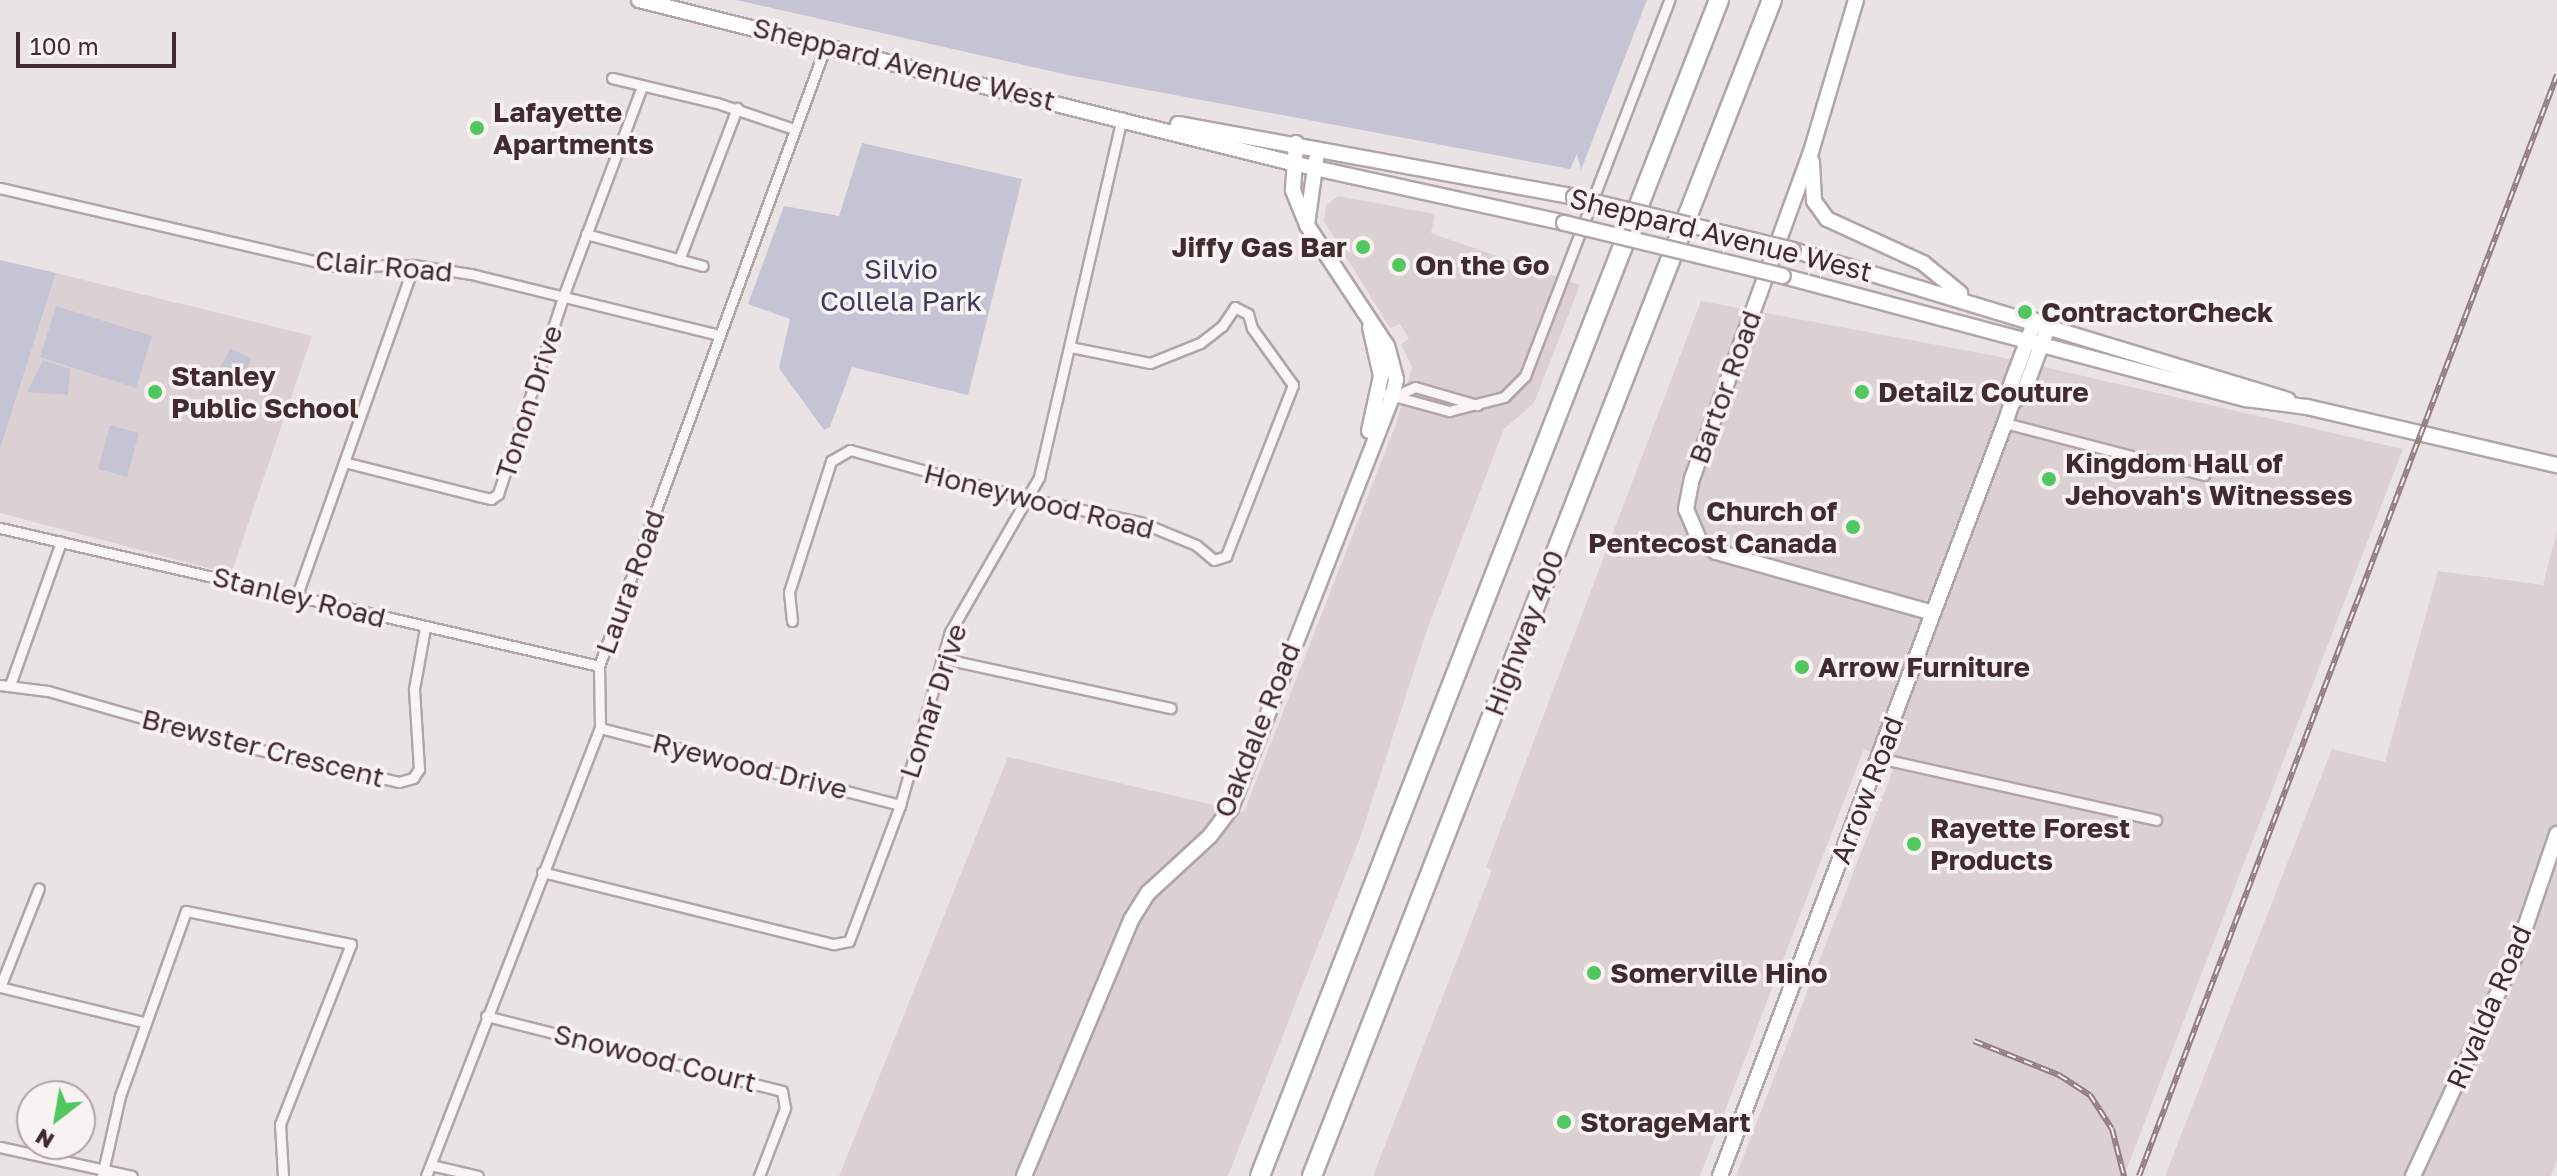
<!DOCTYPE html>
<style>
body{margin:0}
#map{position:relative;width:2557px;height:1176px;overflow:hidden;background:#eae3e4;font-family:"Golos Text",sans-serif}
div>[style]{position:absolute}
.built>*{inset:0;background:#dcd1d2}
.green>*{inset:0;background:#c5c4d4}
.roads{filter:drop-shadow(2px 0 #b1a5a6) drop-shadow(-2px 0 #b1a5a6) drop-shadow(0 2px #b1a5a6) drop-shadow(0 -2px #b1a5a6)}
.street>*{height:9px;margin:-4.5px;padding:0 4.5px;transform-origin:4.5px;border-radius:4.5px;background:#f9f5f6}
.secondary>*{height:14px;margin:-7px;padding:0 7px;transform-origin:7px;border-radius:7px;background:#fff}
.highway>*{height:18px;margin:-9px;padding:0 9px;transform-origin:9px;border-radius:9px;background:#fff}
.rail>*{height:6px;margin-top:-3px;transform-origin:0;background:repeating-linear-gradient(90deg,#f8f2f3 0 9px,#937d7f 0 18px);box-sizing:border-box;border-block:2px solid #937d7f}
.bridges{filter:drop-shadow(2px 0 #b1a5a6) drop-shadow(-2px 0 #b1a5a6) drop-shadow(0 2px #b1a5a6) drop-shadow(0 -2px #b1a5a6)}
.secondary-bridge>*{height:14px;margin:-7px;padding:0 7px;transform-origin:7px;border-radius:7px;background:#fff}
.dots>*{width:22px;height:22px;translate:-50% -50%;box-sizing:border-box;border:4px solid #f8f2f3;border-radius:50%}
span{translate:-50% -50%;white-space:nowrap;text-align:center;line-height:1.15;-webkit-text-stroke:7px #f8f2f3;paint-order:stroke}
.street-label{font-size:28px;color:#412c2d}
.poi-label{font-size:28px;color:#412c2d;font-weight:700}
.left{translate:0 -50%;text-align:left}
.right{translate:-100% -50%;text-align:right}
.park-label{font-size:28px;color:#3d3a5c}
.north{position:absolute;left:16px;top:1080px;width:80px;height:80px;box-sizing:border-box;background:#f8f2f3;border:2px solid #afa3a4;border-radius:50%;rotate:211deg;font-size:22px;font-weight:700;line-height:32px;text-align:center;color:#412c2d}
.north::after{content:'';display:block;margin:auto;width:28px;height:36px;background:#50c75f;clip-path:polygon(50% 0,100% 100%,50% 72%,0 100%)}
.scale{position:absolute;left:16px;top:32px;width:160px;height:36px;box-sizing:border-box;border:4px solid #412c2d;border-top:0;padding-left:10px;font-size:24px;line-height:28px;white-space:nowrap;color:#412c2d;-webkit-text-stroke:6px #f8f2f3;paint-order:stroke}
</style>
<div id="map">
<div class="built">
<i style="clip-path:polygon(1338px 196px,1435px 214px,1431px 233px,1580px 285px,1534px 403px,1504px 429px,1428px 627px,1360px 838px,1228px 1176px,839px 1176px,1008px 757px,1244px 812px,1396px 424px,1412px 367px,1401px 344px,1409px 339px,1400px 324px,1390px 328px,1324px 221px,1326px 205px)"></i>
<i style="clip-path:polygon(56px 273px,312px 336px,231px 574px,0 513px,0 449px)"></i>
<i style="clip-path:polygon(1701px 301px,1996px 356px,2403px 449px,2124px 1176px,1736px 1176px,1896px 762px,1864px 749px,1700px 1176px,1373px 1176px,1492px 870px,1486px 867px)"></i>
<i style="clip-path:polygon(2557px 530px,2557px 1161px,2551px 1176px,2165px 1176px,2332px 749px,2385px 762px,2438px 571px,2543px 585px)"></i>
</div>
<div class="green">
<i style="clip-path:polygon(736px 0,1647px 0,1581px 170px,1577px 154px,1570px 169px,1068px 75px)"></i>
<i style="clip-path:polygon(862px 143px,1022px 179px,968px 395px,852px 367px,830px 427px,824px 430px,779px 368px,790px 319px,748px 304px,784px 206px,839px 216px)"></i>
<i style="clip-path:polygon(0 260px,56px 273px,0 449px)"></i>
<i style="clip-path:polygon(56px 306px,152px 336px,136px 388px,40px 357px)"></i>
<i style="clip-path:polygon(230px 348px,252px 359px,238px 385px,217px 374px)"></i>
<i style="clip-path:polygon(43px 360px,70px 369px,68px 395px,27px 392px)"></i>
<i style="clip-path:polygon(110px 425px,139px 433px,127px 477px,98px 469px)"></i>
</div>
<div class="roads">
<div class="street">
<i style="left:612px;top:78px;width:108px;rotate:13.4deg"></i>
<i style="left:717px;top:103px;width:81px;rotate:18.7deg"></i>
<i style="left:0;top:188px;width:344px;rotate:13.1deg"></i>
<i style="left:335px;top:266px;width:79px;rotate:-0.7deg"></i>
<i style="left:414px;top:265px;width:58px;rotate:9deg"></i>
<i style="left:471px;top:274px;width:256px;rotate:13.8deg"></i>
<i style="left:586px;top:234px;width:121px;rotate:15.3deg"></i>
<i style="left:679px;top:260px;width:163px;rotate:-69.1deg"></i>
<i style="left:1379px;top:392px;width:73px;rotate:15.2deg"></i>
<i style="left:1449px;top:411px;width:57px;rotate:-14.3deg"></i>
<i style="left:1504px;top:397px;width:30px;rotate:-45deg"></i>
<i style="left:1525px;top:376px;width:403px;rotate:-69deg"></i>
<i style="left:1392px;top:397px;width:25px;rotate:-23deg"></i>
<i style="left:1415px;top:387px;width:65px;rotate:16.2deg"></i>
<i style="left:2005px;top:423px;width:206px;rotate:14.6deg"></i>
<i style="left:344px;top:462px;width:138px;rotate:14.2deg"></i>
<i style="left:478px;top:496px;width:13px;rotate:13deg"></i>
<i style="left:491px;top:499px;width:9px;rotate:-36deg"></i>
<i style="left:498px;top:494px;width:211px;rotate:-71.7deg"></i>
<i style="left:564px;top:294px;width:222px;rotate:-69.4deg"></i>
<i style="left:0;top:528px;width:615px;rotate:12.97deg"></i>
<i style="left:297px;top:595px;width:350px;rotate:-70.5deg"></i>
<i style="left:792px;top:621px;width:29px;rotate:-96deg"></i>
<i style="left:789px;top:592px;width:138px;rotate:-72.2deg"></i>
<i style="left:831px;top:461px;width:22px;rotate:-30deg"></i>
<i style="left:850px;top:450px;width:180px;rotate:15.4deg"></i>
<i style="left:1024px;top:498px;width:118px;rotate:11.7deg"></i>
<i style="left:1140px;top:522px;width:61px;rotate:22.3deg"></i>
<i style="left:1196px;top:545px;width:23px;rotate:40deg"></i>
<i style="left:1214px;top:560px;width:13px;rotate:-18deg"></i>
<i style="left:1226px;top:556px;width:184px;rotate:-68.6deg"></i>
<i style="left:1293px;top:385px;width:70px;rotate:-125.7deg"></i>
<i style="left:1252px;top:328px;width:15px;rotate:-106deg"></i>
<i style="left:1248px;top:314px;width:15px;rotate:-152deg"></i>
<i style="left:1235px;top:307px;width:23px;rotate:124deg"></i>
<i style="left:1222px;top:326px;width:28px;rotate:142deg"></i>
<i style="left:1200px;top:343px;width:54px;rotate:158.2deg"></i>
<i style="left:1150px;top:363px;width:82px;rotate:-168.7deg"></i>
<i style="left:941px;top:658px;width:235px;rotate:12.3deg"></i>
<i style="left:0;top:685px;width:48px;rotate:7.1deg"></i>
<i style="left:48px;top:691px;width:185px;rotate:16deg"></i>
<i style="left:226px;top:742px;width:178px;rotate:13deg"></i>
<i style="left:399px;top:782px;width:15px;rotate:-16deg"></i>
<i style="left:413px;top:778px;width:11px;rotate:-56deg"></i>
<i style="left:419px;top:769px;width:80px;rotate:-93.6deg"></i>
<i style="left:414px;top:689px;width:62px;rotate:-79.8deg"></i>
<i style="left:10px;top:685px;width:152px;rotate:-70.4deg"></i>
<i style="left:600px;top:728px;width:310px;rotate:14.4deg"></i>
<i style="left:1879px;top:758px;width:284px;rotate:12.6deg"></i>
<i style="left:542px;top:872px;width:301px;rotate:13.9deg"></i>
<i style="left:834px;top:944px;width:15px;rotate:-11deg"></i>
<i style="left:849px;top:941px;width:145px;rotate:-69.4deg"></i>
<i style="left:900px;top:805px;width:180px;rotate:-73.9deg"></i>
<i style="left:950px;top:632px;width:179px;rotate:-60.1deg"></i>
<i style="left:1039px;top:477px;width:369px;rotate:-77deg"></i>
<i style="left:0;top:987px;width:148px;rotate:13.7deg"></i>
<i style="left:0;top:987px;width:106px;rotate:-68.5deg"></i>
<i style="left:486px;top:1016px;width:305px;rotate:14.2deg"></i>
<i style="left:782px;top:1091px;width:17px;rotate:80deg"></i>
<i style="left:785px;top:1108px;width:73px;rotate:110.9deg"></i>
<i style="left:0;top:1147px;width:135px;rotate:12.4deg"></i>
<i style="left:431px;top:1165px;width:48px;rotate:13.2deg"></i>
<i style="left:102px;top:1176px;width:82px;rotate:-77.3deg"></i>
<i style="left:120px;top:1096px;width:196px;rotate:-70.4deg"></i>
<i style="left:186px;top:911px;width:168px;rotate:11.3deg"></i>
<i style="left:351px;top:944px;width:193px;rotate:111.5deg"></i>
<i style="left:280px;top:1124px;width:52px;rotate:86.7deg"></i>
<i style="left:426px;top:1176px;width:481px;rotate:-68.8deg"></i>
<i style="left:600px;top:728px;width:62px;rotate:-90.9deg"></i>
<i style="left:599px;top:666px;width:661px;rotate:-69.92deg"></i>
</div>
<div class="secondary">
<i style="left:639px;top:0;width:673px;rotate:14.02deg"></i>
<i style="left:1292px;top:163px;width:279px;rotate:12.4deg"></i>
<i style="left:1856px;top:0;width:155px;rotate:106.5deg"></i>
<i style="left:1812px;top:149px;width:350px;rotate:110deg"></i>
<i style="left:1692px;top:478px;width:32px;rotate:101deg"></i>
<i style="left:1686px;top:509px;width:34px;rotate:67deg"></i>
<i style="left:1699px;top:540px;width:21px;rotate:35deg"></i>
<i style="left:1716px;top:552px;width:225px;rotate:15.7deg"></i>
<i style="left:1178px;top:124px;width:403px;rotate:10.4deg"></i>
<i style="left:1812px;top:162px;width:39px;rotate:87deg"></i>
<i style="left:1814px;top:201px;width:22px;rotate:54deg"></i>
<i style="left:1827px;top:219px;width:106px;rotate:24.6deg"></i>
<i style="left:1923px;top:263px;width:48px;rotate:39deg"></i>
<i style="left:1307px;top:225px;width:66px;rotate:-82.1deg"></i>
<i style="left:1793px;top:250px;width:517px;rotate:16.86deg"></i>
<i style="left:1783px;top:276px;width:479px;rotate:14.9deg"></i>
<i style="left:2246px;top:399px;width:62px;rotate:7.5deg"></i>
<i style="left:2307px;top:407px;width:257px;rotate:13.1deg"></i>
<i style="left:2012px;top:403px;width:17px;rotate:-45deg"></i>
<i style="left:2024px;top:391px;width:71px;rotate:-69.3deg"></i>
<i style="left:1369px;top:431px;width:56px;rotate:-77.7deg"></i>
<i style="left:1381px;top:376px;width:50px;rotate:-102.7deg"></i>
<i style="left:1024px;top:1176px;width:277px;rotate:-67.3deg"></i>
<i style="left:1131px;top:920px;width:32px;rotate:-58deg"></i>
<i style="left:1148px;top:893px;width:84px;rotate:-42.6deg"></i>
<i style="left:1210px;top:836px;width:35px;rotate:-53deg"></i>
<i style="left:1231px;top:808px;width:441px;rotate:-68.6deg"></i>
<i style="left:1392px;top:397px;width:18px;rotate:-77deg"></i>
<i style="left:1396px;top:379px;width:34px;rotate:-105deg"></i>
<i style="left:1387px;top:346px;width:145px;rotate:-123.5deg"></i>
<i style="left:1307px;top:225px;width:38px;rotate:-112deg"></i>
<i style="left:1293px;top:190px;width:47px;rotate:-86.3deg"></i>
<i style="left:1720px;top:1176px;width:805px;rotate:-69.27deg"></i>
<i style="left:2005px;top:423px;width:21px;rotate:-71deg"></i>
<i style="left:2012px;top:403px;width:16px;rotate:-97deg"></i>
<i style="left:2010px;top:387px;width:71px;rotate:-69.3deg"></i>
<i style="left:2413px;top:1176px;width:245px;rotate:-65.1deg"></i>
<i style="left:2516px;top:954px;width:127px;rotate:-71.1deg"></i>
</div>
<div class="highway">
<i style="left:1260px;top:1176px;width:1262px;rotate:-68.68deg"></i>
<i style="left:1312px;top:1176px;width:1263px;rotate:-68.64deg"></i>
</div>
</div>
<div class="rail">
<i style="left:1974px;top:1041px;width:92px;rotate:21.8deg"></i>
<i style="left:2059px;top:1075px;width:37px;rotate:33deg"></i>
<i style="left:2090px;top:1095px;width:40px;rotate:57.1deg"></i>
<i style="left:2112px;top:1129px;width:49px;rotate:75.7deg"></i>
<i style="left:2139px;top:1176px;width:1178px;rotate:-69.21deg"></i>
</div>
<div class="bridges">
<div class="secondary-bridge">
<i style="left:1574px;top:197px;width:225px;rotate:13.6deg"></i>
<i style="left:1564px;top:223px;width:225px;rotate:13.6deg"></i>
</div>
</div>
<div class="dots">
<i style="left:477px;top:128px;background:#50c75f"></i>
<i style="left:1363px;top:247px;background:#50c75f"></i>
<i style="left:1399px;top:265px;background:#50c75f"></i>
<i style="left:2025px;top:312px;background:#50c75f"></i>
<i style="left:155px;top:392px;background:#50c75f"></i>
<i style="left:1862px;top:392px;background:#50c75f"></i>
<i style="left:2049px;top:479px;background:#50c75f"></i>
<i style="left:1853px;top:527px;background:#50c75f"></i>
<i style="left:1802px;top:667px;background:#50c75f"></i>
<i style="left:1914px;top:844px;background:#50c75f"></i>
<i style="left:1594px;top:973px;background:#50c75f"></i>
<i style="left:1564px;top:1122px;background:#50c75f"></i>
</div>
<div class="street-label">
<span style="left:904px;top:64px;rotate:14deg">Sheppard Avenue West</span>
<span style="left:1721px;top:235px;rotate:14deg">Sheppard Avenue West</span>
<span style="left:384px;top:266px;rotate:5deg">Clair Road</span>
<span style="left:1725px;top:387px;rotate:-70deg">Bartor Road</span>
<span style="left:529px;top:402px;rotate:-72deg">Tonon Drive</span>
<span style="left:1039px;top:501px;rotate:14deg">Honeywood Road</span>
<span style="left:630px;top:582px;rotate:-70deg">Laura Road</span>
<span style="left:299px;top:597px;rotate:14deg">Stanley Road</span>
<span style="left:1524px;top:633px;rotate:-69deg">Highway 400</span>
<span style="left:933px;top:701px;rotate:-72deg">Lomar Drive</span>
<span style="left:1257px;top:730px;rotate:-68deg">Oakdale Road</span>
<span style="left:263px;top:748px;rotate:14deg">Brewster Crescent</span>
<span style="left:750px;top:766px;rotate:14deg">Ryewood Drive</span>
<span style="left:1867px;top:790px;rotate:-69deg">Arrow Road</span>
<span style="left:2489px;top:1007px;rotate:-67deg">Rivalda Road</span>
<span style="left:655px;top:1058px;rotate:14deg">Snowood Court</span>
</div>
<div class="poi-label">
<span class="left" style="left:493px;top:128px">Lafayette<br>Apartments</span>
<span class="right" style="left:1347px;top:247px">Jiffy Gas Bar</span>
<span class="left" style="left:1415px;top:265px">On the Go</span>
<span class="left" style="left:2041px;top:312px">ContractorCheck</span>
<span class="left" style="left:171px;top:392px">Stanley<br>Public School</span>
<span class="left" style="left:1878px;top:392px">Detailz Couture</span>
<span class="left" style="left:2065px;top:479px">Kingdom Hall of<br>Jehovah's Witnesses</span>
<span class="right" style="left:1837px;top:527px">Church of<br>Pentecost Canada</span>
<span class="left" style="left:1818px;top:667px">Arrow Furniture</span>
<span class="left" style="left:1930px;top:844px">Rayette Forest<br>Products</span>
<span class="left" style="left:1610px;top:973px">Somerville Hino</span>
<span class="left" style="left:1580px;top:1122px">StorageMart</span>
</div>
<div class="park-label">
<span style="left:901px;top:285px">Silvio<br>Collela Park</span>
</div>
<div class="north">N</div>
<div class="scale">100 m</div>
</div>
